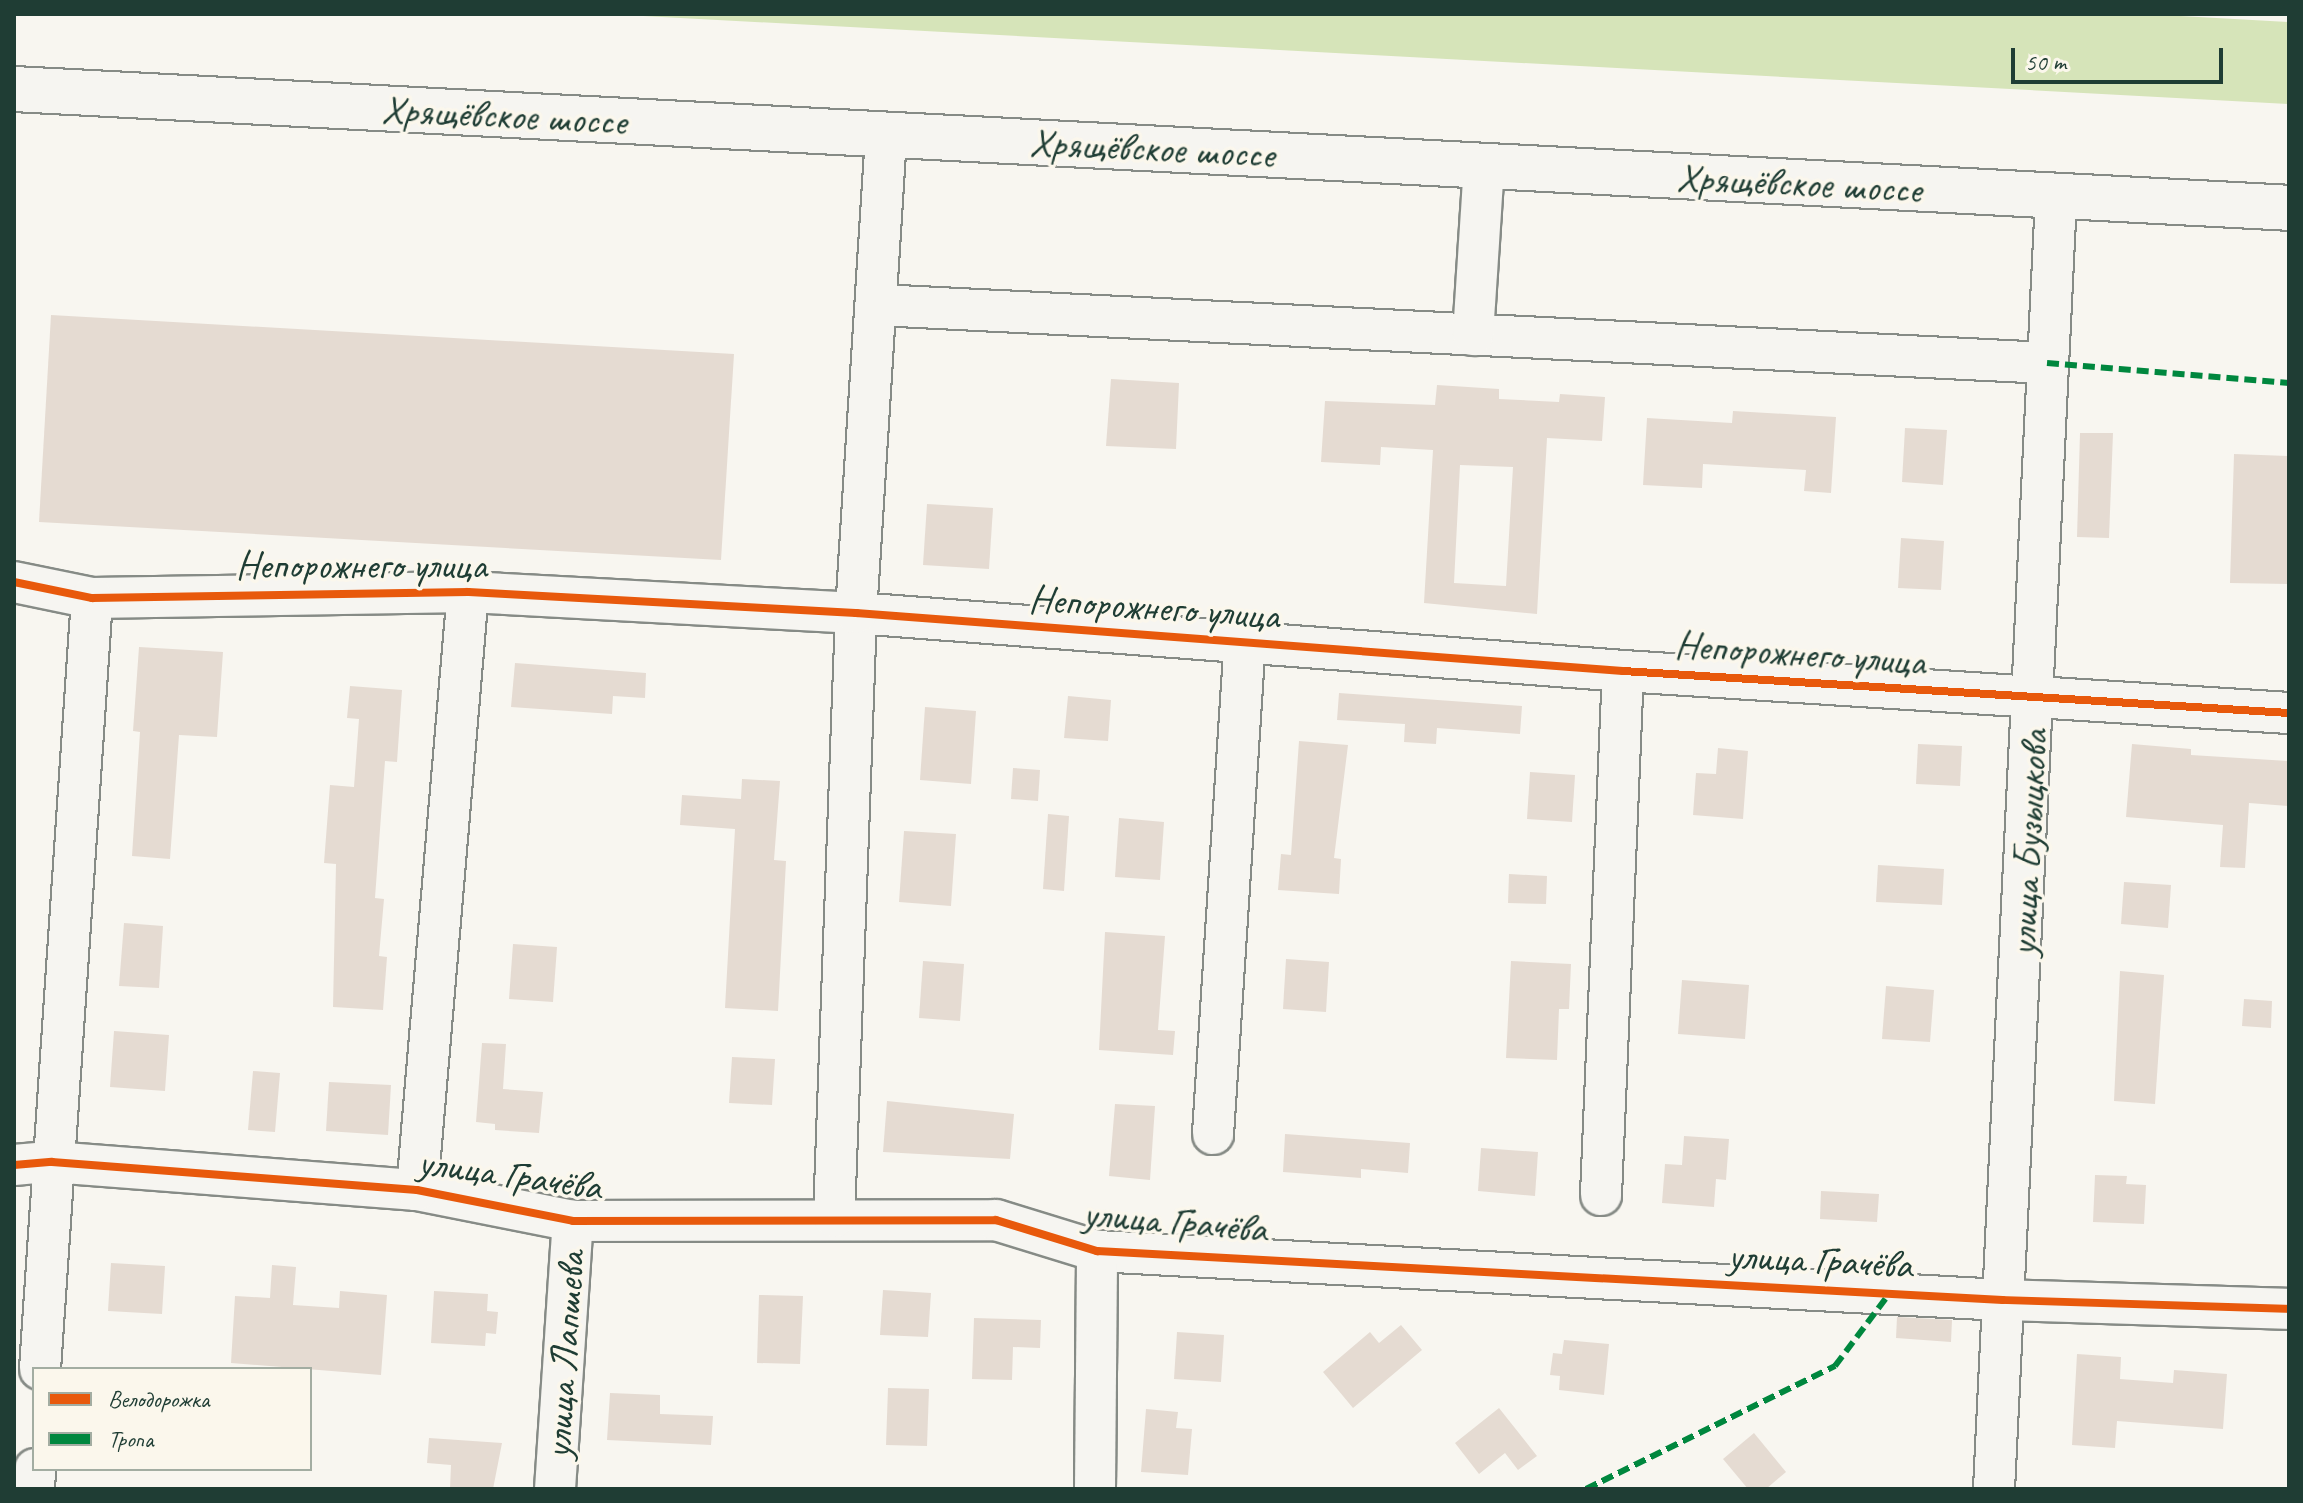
<!DOCTYPE html>
<meta charset="utf-8">
<style>
body{margin:0}
#map{position:relative;width:2303px;height:1503px;overflow:hidden;background:#f8f6f0;font-family:Caveat,sans-serif}
div>[style]{position:absolute}
.green>*{inset:0;background:#d6e4b9}
.building>*{inset:0;background:#e5dbd2}
.roads{filter:drop-shadow(2px 0 #868b86) drop-shadow(-2px 0 #868b86) drop-shadow(0 2px #868b86) drop-shadow(0 -2px #868b86)}
.minor>*{height:40px;margin:-20px;padding:0 20px;transform-origin:20px;border-radius:20px;background:#f6f5f1}
.major>*{height:44px;margin:-22px;padding:0 22px;transform-origin:22px;border-radius:22px;background:#f6f5f1}
.quiet>*{height:6px;margin-top:-3px;transform-origin:0;background:repeating-linear-gradient(90deg,#00873e 0 12px,transparent 0 18px)}
.cycleway>*{height:8px;margin:-4px;padding:0 4px;transform-origin:4px;border-radius:4px;background:#e8590c}
span{translate:-50% -50%;white-space:nowrap;text-align:center;line-height:1.15;-webkit-text-stroke:7px #fbf7ec;paint-order:stroke}
.street-label{font-size:40px;color:#1f3d34}
.frame{position:absolute;inset:0;border:16px solid #1f3d34;pointer-events:none}
.legend{position:absolute;left:32px;top:1367px;width:280px;height:104px;box-sizing:border-box;background:#fbf7ec;border:2px solid #a3ada2;margin:0;padding:10px 14px;list-style:none;font-size:24px;color:#1f3d34}
.legend li{display:flex;align-items:center;gap:16px;height:40px}
.legend b{width:40px;border:2px solid #a3ada2}
.scale{position:absolute;left:2011px;top:48px;width:212px;height:36px;box-sizing:border-box;border:4px solid #1f3d34;border-top:0;padding-left:10px;font-size:24px;line-height:28px;white-space:nowrap;color:#1f3d34;-webkit-text-stroke:6px #fbf7ec;paint-order:stroke}
</style>
<div id="map">
<div class="green">
<i style="clip-path:polygon(606px 14px,2145px 14px,2289px 22px,2289px 104px)"></i>
</div>
<div class="building">
<i style="clip-path:polygon(51px 315px,734px 354px,721px 560px,39px 522px)"></i>
<i style="clip-path:polygon(1111px 379px,1179px 383px,1176px 449px,1106px 446px)"></i>
<i style="clip-path:polygon(evenodd,1437px 385px,1499px 389px,1499px 399px,1559px 402px,1560px 394px,1605px 397px,1602px 441px,1547px 438px,1537px 614px,1424px 603px,1433px 450px,1381px 447px,1380px 465px,1321px 462px,1325px 401px,1435px 405px,1437px 385px,1460px 465px,1513px 467px,1506px 586px,1454px 583px,1460px 465px)"></i>
<i style="clip-path:polygon(1733px 411px,1836px 417px,1831px 493px,1804px 491px,1806px 470px,1703px 464px,1702px 488px,1643px 485px,1647px 418px,1732px 423px)"></i>
<i style="clip-path:polygon(1905px 428px,1947px 430px,1943px 485px,1902px 482px)"></i>
<i style="clip-path:polygon(2080px 433px,2113px 433px,2109px 538px,2077px 537px)"></i>
<i style="clip-path:polygon(2234px 454px,2289px 456px,2289px 584px,2230px 583px)"></i>
<i style="clip-path:polygon(927px 504px,993px 508px,989px 569px,923px 565px)"></i>
<i style="clip-path:polygon(1901px 538px,1944px 541px,1941px 590px,1898px 588px)"></i>
<i style="clip-path:polygon(139px 647px,223px 652px,217px 737px,179px 735px,170px 859px,132px 856px,140px 732px,133px 731px)"></i>
<i style="clip-path:polygon(515px 663px,646px 673px,645px 698px,613px 696px,612px 714px,511px 707px)"></i>
<i style="clip-path:polygon(350px 686px,402px 690px,397px 762px,385px 761px,375px 898px,384px 899px,379px 956px,387px 957px,383px 1010px,333px 1007px,336px 864px,324px 863px,330px 785px,354px 787px,359px 719px,347px 718px)"></i>
<i style="clip-path:polygon(1339px 693px,1522px 706px,1520px 734px,1437px 728px,1436px 744px,1404px 742px,1405px 724px,1337px 720px)"></i>
<i style="clip-path:polygon(1068px 696px,1111px 700px,1108px 741px,1064px 738px)"></i>
<i style="clip-path:polygon(925px 707px,976px 711px,971px 784px,920px 780px)"></i>
<i style="clip-path:polygon(1299px 741px,1348px 745px,1334px 858px,1341px 859px,1339px 894px,1278px 890px,1281px 854px,1291px 855px)"></i>
<i style="clip-path:polygon(1918px 744px,1962px 746px,1960px 786px,1916px 784px)"></i>
<i style="clip-path:polygon(2132px 744px,2191px 749px,2191px 755px,2289px 761px,2289px 806px,2249px 803px,2245px 868px,2220px 867px,2223px 825px,2126px 817px)"></i>
<i style="clip-path:polygon(1718px 748px,1748px 751px,1743px 819px,1693px 815px,1696px 773px,1716px 774px)"></i>
<i style="clip-path:polygon(1013px 768px,1040px 770px,1038px 801px,1011px 799px)"></i>
<i style="clip-path:polygon(1530px 772px,1575px 775px,1572px 822px,1527px 819px)"></i>
<i style="clip-path:polygon(742px 779px,780px 781px,774px 860px,786px 861px,778px 1011px,725px 1008px,735px 829px,680px 825px,682px 795px,741px 799px)"></i>
<i style="clip-path:polygon(1048px 814px,1069px 816px,1064px 891px,1043px 889px)"></i>
<i style="clip-path:polygon(1119px 818px,1164px 822px,1160px 880px,1115px 877px)"></i>
<i style="clip-path:polygon(904px 831px,956px 834px,951px 906px,899px 902px)"></i>
<i style="clip-path:polygon(1878px 865px,1944px 869px,1942px 905px,1876px 902px)"></i>
<i style="clip-path:polygon(1509px 874px,1547px 876px,1546px 904px,1508px 903px)"></i>
<i style="clip-path:polygon(2124px 882px,2171px 885px,2168px 928px,2121px 924px)"></i>
<i style="clip-path:polygon(124px 923px,163px 926px,159px 988px,119px 986px)"></i>
<i style="clip-path:polygon(1105px 932px,1165px 936px,1158px 1030px,1175px 1031px,1173px 1055px,1099px 1050px)"></i>
<i style="clip-path:polygon(513px 944px,557px 947px,553px 1002px,509px 999px)"></i>
<i style="clip-path:polygon(1286px 959px,1329px 962px,1326px 1012px,1283px 1009px)"></i>
<i style="clip-path:polygon(923px 961px,964px 964px,960px 1021px,919px 1018px)"></i>
<i style="clip-path:polygon(1511px 961px,1571px 964px,1569px 1009px,1559px 1009px,1557px 1060px,1506px 1058px)"></i>
<i style="clip-path:polygon(2120px 971px,2164px 975px,2155px 1104px,2114px 1101px)"></i>
<i style="clip-path:polygon(1682px 980px,1749px 985px,1745px 1039px,1678px 1034px)"></i>
<i style="clip-path:polygon(1886px 986px,1934px 990px,1930px 1042px,1882px 1039px)"></i>
<i style="clip-path:polygon(2244px 999px,2272px 1001px,2271px 1028px,2242px 1026px)"></i>
<i style="clip-path:polygon(114px 1031px,169px 1035px,165px 1091px,110px 1087px)"></i>
<i style="clip-path:polygon(482px 1043px,506px 1044px,503px 1089px,543px 1092px,539px 1133px,495px 1130px,495px 1124px,476px 1122px)"></i>
<i style="clip-path:polygon(732px 1057px,775px 1059px,772px 1105px,729px 1103px)"></i>
<i style="clip-path:polygon(253px 1071px,280px 1073px,275px 1132px,248px 1130px)"></i>
<i style="clip-path:polygon(329px 1082px,391px 1085px,388px 1135px,326px 1131px)"></i>
<i style="clip-path:polygon(887px 1101px,1014px 1114px,1010px 1159px,883px 1152px)"></i>
<i style="clip-path:polygon(1115px 1104px,1155px 1106px,1150px 1180px,1109px 1176px)"></i>
<i style="clip-path:polygon(1285px 1134px,1410px 1143px,1408px 1173px,1361px 1169px,1361px 1178px,1283px 1172px)"></i>
<i style="clip-path:polygon(1684px 1136px,1729px 1139px,1726px 1180px,1716px 1179px,1714px 1207px,1662px 1203px,1665px 1164px,1682px 1165px)"></i>
<i style="clip-path:polygon(1481px 1148px,1538px 1152px,1535px 1196px,1478px 1191px)"></i>
<i style="clip-path:polygon(2095px 1175px,2127px 1176px,2126px 1184px,2146px 1185px,2144px 1224px,2093px 1222px)"></i>
<i style="clip-path:polygon(1821px 1191px,1879px 1194px,1877px 1222px,1820px 1219px)"></i>
<i style="clip-path:polygon(111px 1263px,165px 1266px,162px 1314px,108px 1311px)"></i>
<i style="clip-path:polygon(272px 1265px,296px 1267px,293px 1305px,339px 1308px,340px 1291px,387px 1295px,381px 1375px,231px 1363px,235px 1296px,270px 1298px)"></i>
<i style="clip-path:polygon(883px 1290px,931px 1293px,928px 1337px,880px 1335px)"></i>
<i style="clip-path:polygon(434px 1291px,488px 1294px,487px 1311px,498px 1312px,496px 1334px,486px 1333px,485px 1346px,431px 1343px)"></i>
<i style="clip-path:polygon(759px 1295px,803px 1296px,800px 1364px,757px 1363px)"></i>
<i style="clip-path:polygon(1897px 1317px,1952px 1320px,1951px 1342px,1896px 1338px)"></i>
<i style="clip-path:polygon(974px 1318px,1041px 1320px,1040px 1348px,1013px 1347px,1012px 1380px,972px 1379px)"></i>
<i style="clip-path:polygon(1401px 1325px,1422px 1350px,1353px 1408px,1323px 1372px,1370px 1332px,1379px 1343px)"></i>
<i style="clip-path:polygon(1177px 1332px,1224px 1335px,1221px 1382px,1174px 1379px)"></i>
<i style="clip-path:polygon(1564px 1340px,1609px 1344px,1604px 1395px,1559px 1390px,1560px 1376px,1550px 1375px,1553px 1353px,1562px 1354px)"></i>
<i style="clip-path:polygon(2077px 1354px,2121px 1357px,2120px 1379px,2173px 1383px,2174px 1370px,2227px 1374px,2223px 1429px,2117px 1421px,2115px 1448px,2072px 1445px)"></i>
<i style="clip-path:polygon(888px 1388px,929px 1389px,927px 1446px,886px 1445px)"></i>
<i style="clip-path:polygon(610px 1393px,660px 1395px,660px 1414px,713px 1416px,711px 1445px,607px 1440px)"></i>
<i style="clip-path:polygon(1499px 1408px,1537px 1456px,1518px 1470px,1505px 1453px,1479px 1474px,1455px 1443px)"></i>
<i style="clip-path:polygon(1146px 1409px,1178px 1412px,1176px 1428px,1192px 1429px,1188px 1475px,1141px 1472px)"></i>
<i style="clip-path:polygon(1754px 1433px,1786px 1472px,1766px 1489px,1748px 1489px,1723px 1459px)"></i>
<i style="clip-path:polygon(429px 1438px,502px 1443px,493px 1489px,450px 1489px,451px 1465px,427px 1463px)"></i>
</div>
<div class="roads">
<div class="minor">
<i style="left:878px;top:305px;width:1170px;rotate:2.84deg"></i>
<i style="left:1473px;top:335px;width:169px;rotate:-86.3deg"></i>
<i style="left:14px;top:582px;width:80px;rotate:11.6deg"></i>
<i style="left:92px;top:598px;width:376px;rotate:-0.9deg"></i>
<i style="left:468px;top:592px;width:389px;rotate:3.1deg"></i>
<i style="left:856px;top:613px;width:769px;rotate:4.32deg"></i>
<i style="left:1623px;top:671px;width:667px;rotate:3.61deg"></i>
<i style="left:1213px;top:1134px;width:491px;rotate:-86.3deg"></i>
<i style="left:14px;top:1165px;width:38px;rotate:-5deg"></i>
<i style="left:52px;top:1162px;width:366px;rotate:4.4deg"></i>
<i style="left:417px;top:1190px;width:159px;rotate:11.2deg"></i>
<i style="left:573px;top:1221px;width:423px;rotate:-0.1deg"></i>
<i style="left:996px;top:1220px;width:106px;rotate:17.1deg"></i>
<i style="left:1097px;top:1251px;width:907px;rotate:3.1deg"></i>
<i style="left:2003px;top:1300px;width:286px;rotate:1.8deg"></i>
<i style="left:417px;top:1190px;width:600px;rotate:-85.13deg"></i>
<i style="left:1601px;top:1195px;width:524px;rotate:-87.6deg"></i>
<i style="left:834px;top:1217px;width:604px;rotate:-87.91deg"></i>
<i style="left:856px;top:613px;width:479px;rotate:-86.4deg"></i>
<i style="left:40px;top:1369px;width:773px;rotate:-86.14deg"></i>
<i style="left:34px;top:1489px;width:20px;rotate:-87deg"></i>
<i style="left:555px;top:1489px;width:269px;rotate:-86.2deg"></i>
<i style="left:1095px;top:1489px;width:238px;rotate:-89.5deg"></i>
<i style="left:1994px;top:1489px;width:1294px;rotate:-87.25deg"></i>
</div>
<div class="major">
<i style="left:14px;top:89px;width:2278px;rotate:2.99deg"></i>
</div>
</div>
<div class="quiet">
<i style="left:2047px;top:363px;width:243px;rotate:4.7deg"></i>
<i style="left:1586px;top:1489px;width:278px;rotate:-26.3deg"></i>
<i style="left:1835px;top:1366px;width:90px;rotate:-53.1deg"></i>
</div>
<div class="cycleway">
<i style="left:14px;top:582px;width:80px;rotate:11.6deg"></i>
<i style="left:92px;top:598px;width:376px;rotate:-0.9deg"></i>
<i style="left:468px;top:592px;width:389px;rotate:3.1deg"></i>
<i style="left:856px;top:613px;width:769px;rotate:4.32deg"></i>
<i style="left:1623px;top:671px;width:667px;rotate:3.61deg"></i>
<i style="left:14px;top:1165px;width:38px;rotate:-5deg"></i>
<i style="left:52px;top:1162px;width:366px;rotate:4.4deg"></i>
<i style="left:417px;top:1190px;width:159px;rotate:11.2deg"></i>
<i style="left:573px;top:1221px;width:423px;rotate:-0.1deg"></i>
<i style="left:996px;top:1220px;width:106px;rotate:17.1deg"></i>
<i style="left:1097px;top:1251px;width:907px;rotate:3.1deg"></i>
<i style="left:2003px;top:1300px;width:286px;rotate:1.8deg"></i>
</div>
<div class="street-label">
<span style="left:504px;top:115px;rotate:3deg">Хрящёвское шоссе</span>
<span style="left:1152px;top:148px;rotate:3deg">Хрящёвское шоссе</span>
<span style="left:1799px;top:183px;rotate:3deg">Хрящёвское шоссе</span>
<span style="left:361px;top:565px">Непорожнего улица</span>
<span style="left:1154px;top:607px;rotate:4deg">Непорожнего улица</span>
<span style="left:1800px;top:653px;rotate:4deg">Непорожнего улица</span>
<span style="left:2028px;top:843px;rotate:-87deg">улица Бузыцкова</span>
<span style="left:510px;top:1174px;rotate:8deg">улица Грачёва</span>
<span style="left:1175px;top:1221px;rotate:5deg">улица Грачёва</span>
<span style="left:1820px;top:1260px;rotate:3deg">улица Грачёва</span>
<span style="left:564px;top:1355px;rotate:-86deg">улица Лапшева</span>
</div>
<div class="frame"></div>
<ul class="legend">
<li><b style="height:10px;background:#e8590c"></b>Велодорожка</li>
<li><b style="height:10px;background:#00873e"></b>Тропа</li>
</ul>
<div class="scale">50 m</div>
</div>
